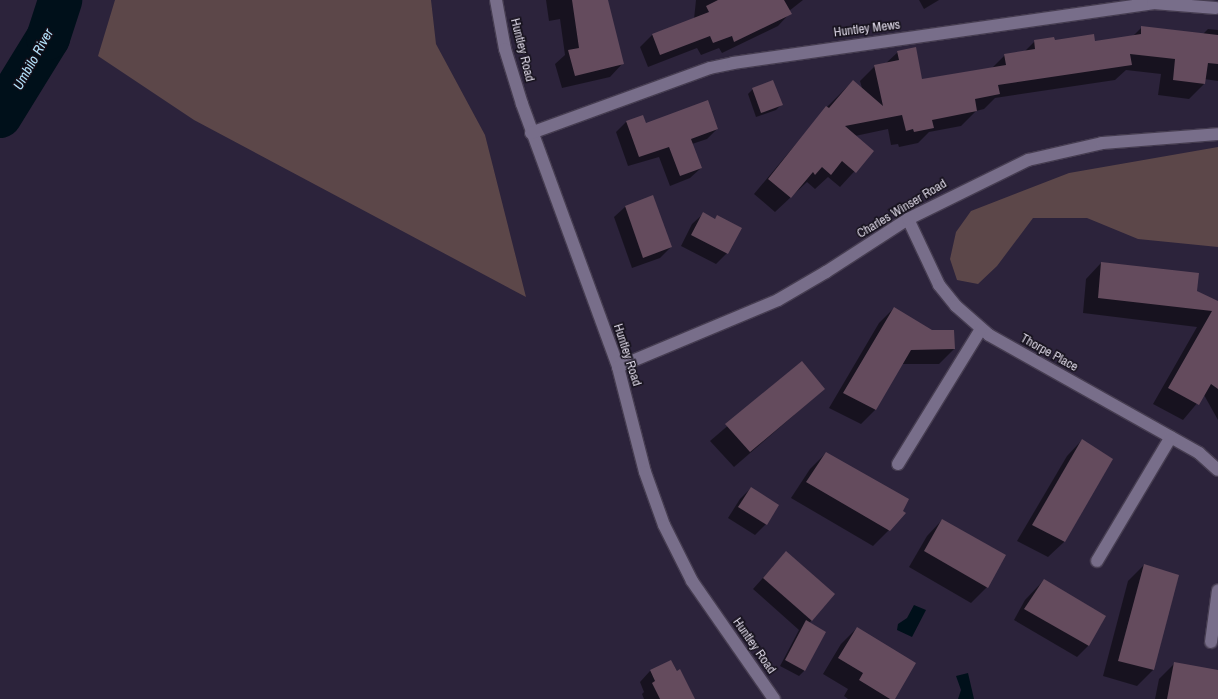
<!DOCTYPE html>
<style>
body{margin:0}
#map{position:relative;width:1218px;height:699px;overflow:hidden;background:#2c233b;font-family:"Archivo Narrow",sans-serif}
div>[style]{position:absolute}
.green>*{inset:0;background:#5c4749}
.water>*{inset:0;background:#00101a}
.shadow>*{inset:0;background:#0007}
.river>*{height:44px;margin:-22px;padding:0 22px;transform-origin:22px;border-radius:22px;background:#00101a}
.building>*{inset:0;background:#644b5d}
.roads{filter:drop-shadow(1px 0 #463d51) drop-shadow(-1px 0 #463d51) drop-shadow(0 1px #463d51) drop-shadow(0 -1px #463d51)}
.minor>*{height:12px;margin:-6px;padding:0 6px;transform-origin:6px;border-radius:6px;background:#786e8a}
span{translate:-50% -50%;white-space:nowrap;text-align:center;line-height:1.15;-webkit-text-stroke:3px #130f19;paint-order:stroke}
.street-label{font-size:13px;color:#e0daea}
.water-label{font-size:14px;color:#b4e3fc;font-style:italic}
</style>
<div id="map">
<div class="green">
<i style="clip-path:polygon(115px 0,431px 0,436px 44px,485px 135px,526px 297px,194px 120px,98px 56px)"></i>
<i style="clip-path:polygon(1218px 147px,1218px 247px,1138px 239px,1087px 218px,1033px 218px,997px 266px,978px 284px,957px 280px,950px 259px,956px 232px,971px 211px,1069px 173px)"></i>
</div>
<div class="water">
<i style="clip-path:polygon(914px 605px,926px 610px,912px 637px,897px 630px,898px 624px,907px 618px)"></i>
<i style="clip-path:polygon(968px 673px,974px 699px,958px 699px,961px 690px,956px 676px)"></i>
</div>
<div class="shadow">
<i style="clip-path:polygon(546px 0,607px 0,623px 63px,610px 77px,562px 88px,555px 64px,565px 55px,560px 19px,549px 21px)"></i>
<i style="clip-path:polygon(696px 0,803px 0,789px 11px,790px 13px,778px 26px,722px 53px,719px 48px,701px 55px,697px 48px,648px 67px,640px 47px,652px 35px,694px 19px)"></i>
<i style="clip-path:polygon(919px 0,939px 0,924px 9px)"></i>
<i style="clip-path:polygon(1142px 27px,1203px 34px,1208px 29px,1218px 30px,1218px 81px,1204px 79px,1204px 84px,1189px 99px,1158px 95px,1161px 74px,1126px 70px,1115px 80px,995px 98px,984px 109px,976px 111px,961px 126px,929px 132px,918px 143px,899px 147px,898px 144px,891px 145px,888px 129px,855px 136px,873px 151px,840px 187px,828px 177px,815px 189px,807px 182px,775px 212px,754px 194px,827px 107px,853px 81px,862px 88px,860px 81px,875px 66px,885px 64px,898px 52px,921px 81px,991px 69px,1005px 55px,1024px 52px,1035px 41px,1094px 42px,1133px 36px)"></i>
<i style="clip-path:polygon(753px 89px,781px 105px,776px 110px,756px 117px,748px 94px)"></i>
<i style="clip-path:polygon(626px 122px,717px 129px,707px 139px,692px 144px,701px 168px,690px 178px,670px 186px,659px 157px,628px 166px,616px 132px)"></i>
<i style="clip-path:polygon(653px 197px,671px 247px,660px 258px,632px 268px,614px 217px,625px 207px)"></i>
<i style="clip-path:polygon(703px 214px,714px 220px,718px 216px,727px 253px,716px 264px,681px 246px,692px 224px)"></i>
<i style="clip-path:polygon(1101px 263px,1196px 291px,1218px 305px,1218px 420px,1204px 395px,1183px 420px,1153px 404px,1197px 327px,1083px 313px,1086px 279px)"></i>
<i style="clip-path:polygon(894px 308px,954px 349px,939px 364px,902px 364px,876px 409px,861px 424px,829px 408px,879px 323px)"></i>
<i style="clip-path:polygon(802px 362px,824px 389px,734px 467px,710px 441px)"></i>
<i style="clip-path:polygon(1082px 440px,1112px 459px,1064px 542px,1048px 557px,1017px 541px,1067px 456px)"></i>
<i style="clip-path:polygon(826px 453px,889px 530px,873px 546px,791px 498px,810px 469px)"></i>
<i style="clip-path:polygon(751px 488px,766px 524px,755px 535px,728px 518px,740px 499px)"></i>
<i style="clip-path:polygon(942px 520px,987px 587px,971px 603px,909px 567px,927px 536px)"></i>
<i style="clip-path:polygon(786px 552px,812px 620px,809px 623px,805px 670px,799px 676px,780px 666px,799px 630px,753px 589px)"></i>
<i style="clip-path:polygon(1144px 565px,1178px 576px,1153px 670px,1137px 686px,1103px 676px,1128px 581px)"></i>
<i style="clip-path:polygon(1044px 580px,1105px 616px,1088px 646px,1077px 657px,1014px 620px,1025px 600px)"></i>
<i style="clip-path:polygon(857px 628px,894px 699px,848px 699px,844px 696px,848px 689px,823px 674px,841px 644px)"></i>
<i style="clip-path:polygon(671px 661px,694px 699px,644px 699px,642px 694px,644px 692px,640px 682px,650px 671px)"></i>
<i style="clip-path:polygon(1175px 663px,1218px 671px,1218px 699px,1155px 699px,1159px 679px)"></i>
</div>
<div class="river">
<i style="left:0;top:116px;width:92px;rotate:-58.4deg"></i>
<i style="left:48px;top:38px;width:40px;rotate:-72deg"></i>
</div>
<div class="building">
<i style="clip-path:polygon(572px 0,608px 0,624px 64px,575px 76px,568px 50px,579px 48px)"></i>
<i style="clip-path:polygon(718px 0,784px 0,792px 14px,734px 42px,732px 36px,713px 43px,710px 36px,660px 55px,652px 34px,709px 12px,706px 6px)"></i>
<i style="clip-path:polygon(1141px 26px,1218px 35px,1218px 64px,1208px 63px,1205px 84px,1173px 80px,1175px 59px,1130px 54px,1132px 65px,998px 85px,1000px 94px,975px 99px,977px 111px,932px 120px,934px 128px,914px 132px,913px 129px,906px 131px,902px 115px,845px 126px,874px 151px,856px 173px,842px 161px,831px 175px,822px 167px,815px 175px,813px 172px,791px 198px,768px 179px,826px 106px,829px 108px,853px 80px,883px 106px,874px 65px,899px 60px,897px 51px,916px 47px,922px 79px,1006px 65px,1004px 54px,1035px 49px,1034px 40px,1054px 37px,1055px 40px,1094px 34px,1095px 41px,1141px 34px)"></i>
<i style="clip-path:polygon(773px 80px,783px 105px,761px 113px,752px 88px)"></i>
<i style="clip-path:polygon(708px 100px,718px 129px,691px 139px,702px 168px,680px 176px,669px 147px,639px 157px,626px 121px,643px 115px,646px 123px)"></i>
<i style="clip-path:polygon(653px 195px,672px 247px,643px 258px,625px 206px)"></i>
<i style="clip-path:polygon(703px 212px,715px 219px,717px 215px,742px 228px,728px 254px,691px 235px)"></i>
<i style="clip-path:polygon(1101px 262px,1199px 273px,1197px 291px,1218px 301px,1218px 389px,1211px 384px,1199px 405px,1168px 388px,1212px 311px,1098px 298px)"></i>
<i style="clip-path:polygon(894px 307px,932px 330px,954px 330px,955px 349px,911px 350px,876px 410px,843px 393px)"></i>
<i style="clip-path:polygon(802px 361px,825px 389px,750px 452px,725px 424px)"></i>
<i style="clip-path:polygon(1082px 439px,1113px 459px,1065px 542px,1032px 525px)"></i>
<i style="clip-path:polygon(826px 452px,909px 499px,903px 511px,906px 513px,890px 531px,806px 482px)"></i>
<i style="clip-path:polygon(751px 487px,779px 505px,767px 525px,738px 507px)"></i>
<i style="clip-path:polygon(942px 519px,1006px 555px,988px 588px,924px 551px)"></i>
<i style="clip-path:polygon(786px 551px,835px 594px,812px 621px,763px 578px)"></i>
<i style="clip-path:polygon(1144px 564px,1179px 575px,1154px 670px,1118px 661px)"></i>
<i style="clip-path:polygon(1044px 579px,1106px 616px,1089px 646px,1024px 609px)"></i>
<i style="clip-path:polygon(806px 620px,826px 632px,805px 671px,785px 660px)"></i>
<i style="clip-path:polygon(857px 627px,916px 663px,895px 699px,890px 699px,859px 680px,863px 673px,838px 658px)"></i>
<i style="clip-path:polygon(671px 660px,677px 671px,680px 669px,695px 699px,660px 699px,652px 683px,655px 681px,650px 670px)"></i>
<i style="clip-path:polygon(1174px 662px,1218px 670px,1218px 699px,1167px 699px)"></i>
</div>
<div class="roads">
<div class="minor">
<i style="left:496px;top:0;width:50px;rotate:79.6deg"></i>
<i style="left:505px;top:49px;width:58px;rotate:72.8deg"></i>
<i style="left:522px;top:104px;width:280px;rotate:69.9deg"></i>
<i style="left:618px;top:367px;width:108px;rotate:75.6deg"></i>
<i style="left:645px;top:472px;width:56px;rotate:70.3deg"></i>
<i style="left:664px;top:525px;width:63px;rotate:63.4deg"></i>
<i style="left:692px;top:581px;width:144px;rotate:55.2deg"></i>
<i style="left:531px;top:133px;width:190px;rotate:-20deg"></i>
<i style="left:710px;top:68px;width:24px;rotate:-12deg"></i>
<i style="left:733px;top:63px;width:424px;rotate:-8.1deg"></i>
<i style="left:1153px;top:3px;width:63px;rotate:4.5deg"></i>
<i style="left:908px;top:219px;width:73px;rotate:64.8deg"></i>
<i style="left:939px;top:285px;width:27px;rotate:51deg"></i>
<i style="left:956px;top:306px;width:44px;rotate:41.3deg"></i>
<i style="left:989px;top:335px;width:241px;rotate:29.3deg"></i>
<i style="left:1199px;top:453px;width:25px;rotate:42deg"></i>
<i style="left:618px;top:367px;width:173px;rotate:-22.7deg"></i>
<i style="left:778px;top:300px;width:56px;rotate:-30.3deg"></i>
<i style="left:826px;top:272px;width:98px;rotate:-32.9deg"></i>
<i style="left:908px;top:219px;width:134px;rotate:-26.2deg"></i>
<i style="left:1028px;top:160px;width:76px;rotate:-12.9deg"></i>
<i style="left:1102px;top:143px;width:116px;rotate:-4.4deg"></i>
<i style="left:898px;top:464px;width:158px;rotate:-58.4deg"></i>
<i style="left:1097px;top:561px;width:144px;rotate:-59.2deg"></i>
<i style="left:1211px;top:642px;width:52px;rotate:-82.3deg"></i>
</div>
</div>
<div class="street-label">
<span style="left:867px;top:29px;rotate:-7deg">Huntley Mews</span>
<span style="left:522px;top:50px;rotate:76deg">Huntley Road</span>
<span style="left:902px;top:209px;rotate:-31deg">Charles Winser Road</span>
<span style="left:1049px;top:353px;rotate:29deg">Thorpe Place</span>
<span style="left:627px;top:355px;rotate:72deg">Huntley Road</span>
<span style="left:754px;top:646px;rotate:55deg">Huntley Road</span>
</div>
<div class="water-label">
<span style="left:33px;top:59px;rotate:-61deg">Umbilo River</span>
</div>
</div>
